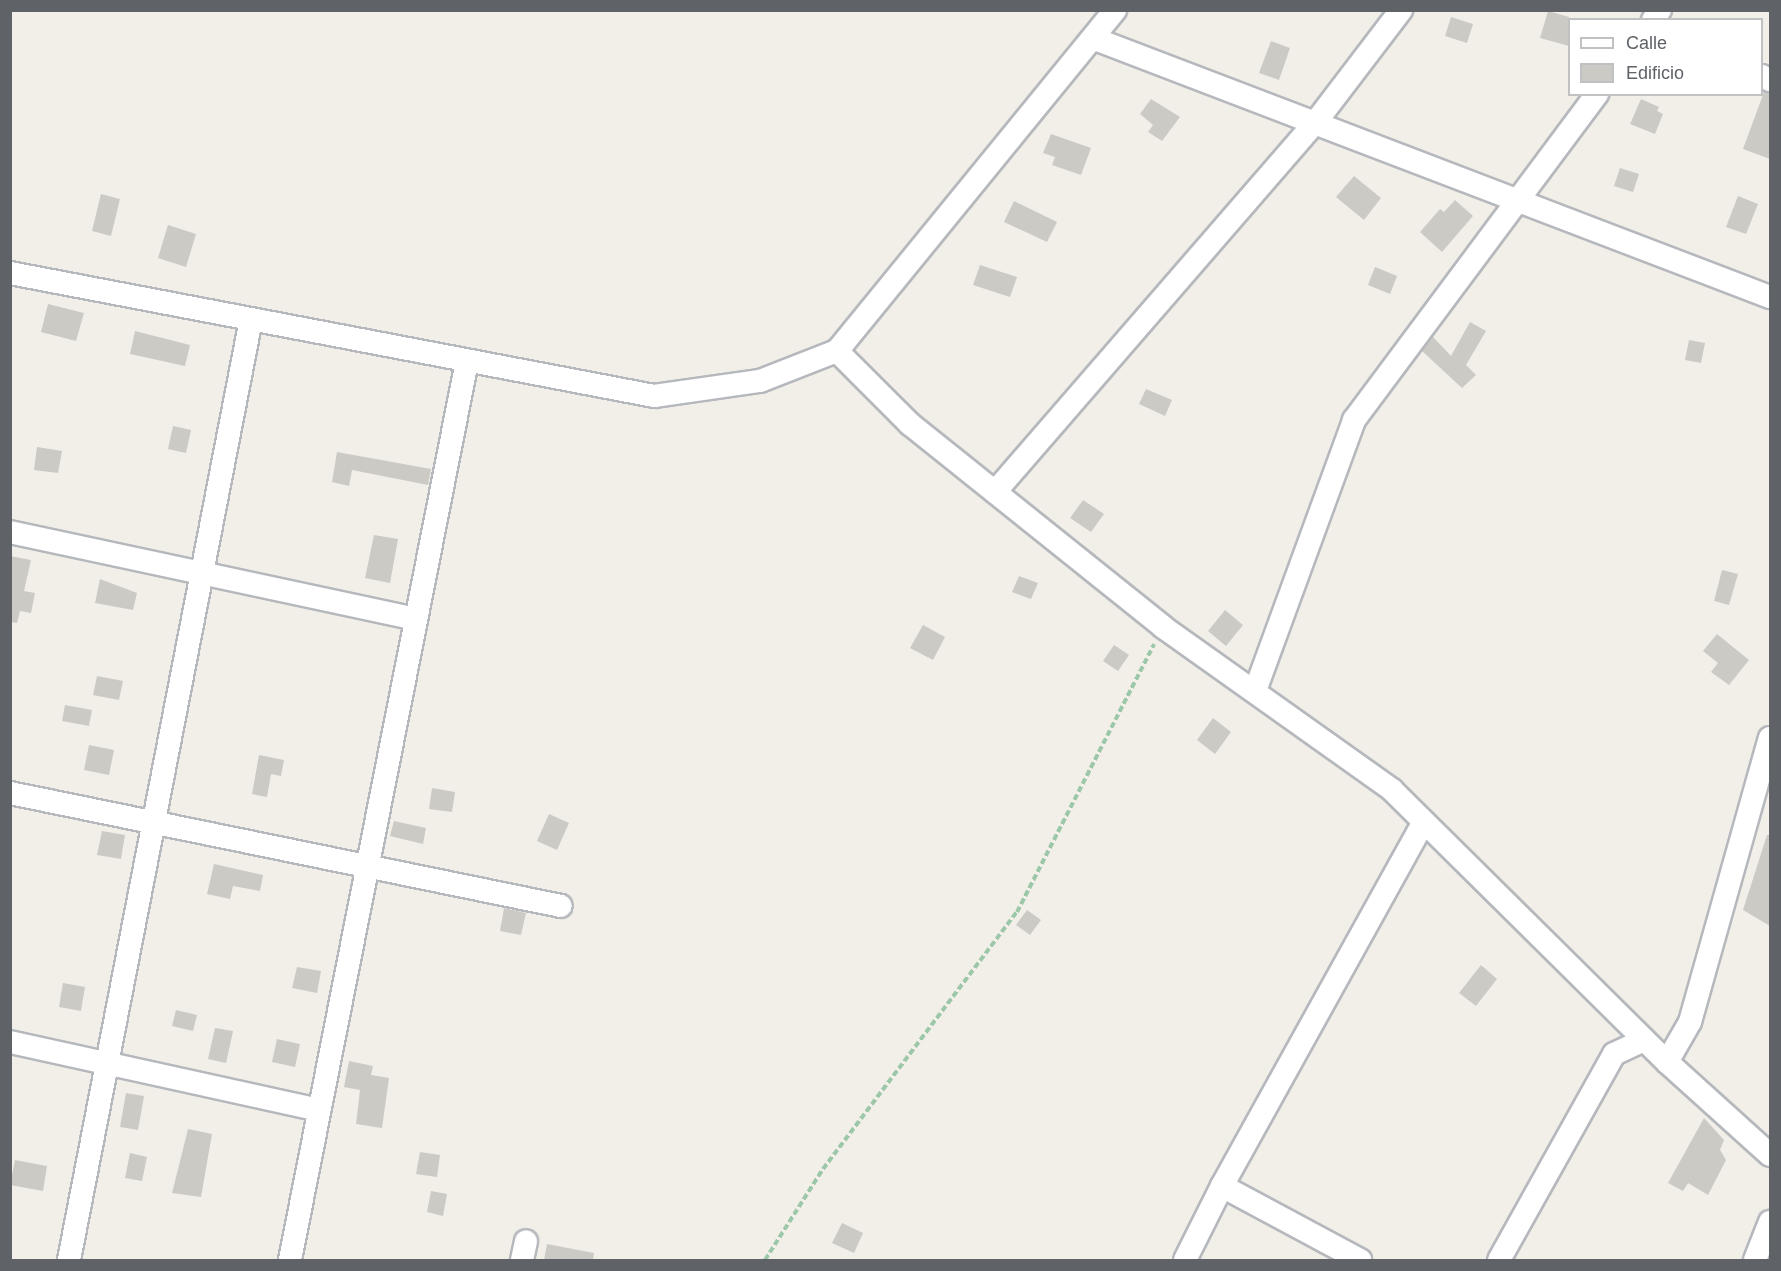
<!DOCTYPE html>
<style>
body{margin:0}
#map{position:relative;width:1781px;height:1271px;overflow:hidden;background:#f1efe8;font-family:Arial,sans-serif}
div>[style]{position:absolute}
.building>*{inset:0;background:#cccac5}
.path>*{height:4px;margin-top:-2px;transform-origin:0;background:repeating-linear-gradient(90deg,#9cc7a9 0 6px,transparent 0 9px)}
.roads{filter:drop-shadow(2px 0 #b5b8bc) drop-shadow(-2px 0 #b5b8bc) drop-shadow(0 2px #b5b8bc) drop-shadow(0 -2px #b5b8bc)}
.minor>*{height:22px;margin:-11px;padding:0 11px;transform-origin:11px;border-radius:11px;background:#fff}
span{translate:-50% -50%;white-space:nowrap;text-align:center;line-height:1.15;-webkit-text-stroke:4.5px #fff;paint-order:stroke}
.frame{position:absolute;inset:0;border:12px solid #5f6368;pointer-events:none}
.legend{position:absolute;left:1568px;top:18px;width:195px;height:78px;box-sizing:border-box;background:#fff;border:2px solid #bfc1c3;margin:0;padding:8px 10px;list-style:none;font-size:18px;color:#5f6368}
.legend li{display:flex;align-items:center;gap:12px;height:30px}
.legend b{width:30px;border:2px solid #bfc1c3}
</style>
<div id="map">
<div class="building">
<i style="clip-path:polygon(1548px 11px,1569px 17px,1569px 46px,1540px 38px)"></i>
<i style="clip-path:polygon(1451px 17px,1473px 24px,1467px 43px,1445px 36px)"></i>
<i style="clip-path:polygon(1271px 41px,1290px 48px,1279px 80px,1259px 73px)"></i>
<i style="clip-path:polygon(1764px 92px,1770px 93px,1770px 159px,1743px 149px)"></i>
<i style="clip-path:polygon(1151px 99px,1180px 117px,1162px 141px,1148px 132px,1153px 125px,1140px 114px)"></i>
<i style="clip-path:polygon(1641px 99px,1659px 107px,1657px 111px,1663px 114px,1655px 134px,1630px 124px)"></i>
<i style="clip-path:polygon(1051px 134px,1091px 148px,1081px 175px,1052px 165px,1055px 157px,1043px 153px)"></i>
<i style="clip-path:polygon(1620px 168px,1639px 174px,1633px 192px,1614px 186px)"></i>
<i style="clip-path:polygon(1354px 176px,1381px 198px,1364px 220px,1336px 197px)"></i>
<i style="clip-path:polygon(101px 194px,120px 199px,111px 236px,92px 231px)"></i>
<i style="clip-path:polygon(1738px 196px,1758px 204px,1746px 234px,1726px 227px)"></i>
<i style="clip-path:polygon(1455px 200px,1473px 216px,1442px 252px,1420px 232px,1440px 209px,1444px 212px)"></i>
<i style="clip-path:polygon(1014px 201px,1057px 222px,1047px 242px,1004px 222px)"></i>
<i style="clip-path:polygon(168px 225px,196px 234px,186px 267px,158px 258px)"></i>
<i style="clip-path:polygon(980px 265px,1017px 277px,1010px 297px,973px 285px)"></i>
<i style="clip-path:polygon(1375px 267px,1397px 276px,1390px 294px,1368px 285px)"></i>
<i style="clip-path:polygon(48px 304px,84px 313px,76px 341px,41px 332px)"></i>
<i style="clip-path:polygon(1470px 322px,1486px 331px,1466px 365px,1476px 375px,1462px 388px,1422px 351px,1433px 337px,1451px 356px)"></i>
<i style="clip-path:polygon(135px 331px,190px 345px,185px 366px,130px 354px)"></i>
<i style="clip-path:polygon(1689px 340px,1705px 343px,1701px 363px,1685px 360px)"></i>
<i style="clip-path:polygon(1146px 389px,1172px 400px,1165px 416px,1139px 404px)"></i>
<i style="clip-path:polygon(173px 426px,191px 430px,186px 453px,168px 449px)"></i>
<i style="clip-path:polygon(37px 447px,62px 451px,58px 473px,34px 470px)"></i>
<i style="clip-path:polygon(337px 452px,431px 469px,428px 485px,352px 470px,349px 486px,332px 482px)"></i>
<i style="clip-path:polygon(1083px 500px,1104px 514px,1091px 532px,1070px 518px)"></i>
<i style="clip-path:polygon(374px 535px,398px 539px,390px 583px,365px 578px)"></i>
<i style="clip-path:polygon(10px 556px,31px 560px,24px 591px,35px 593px,31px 613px,20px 611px,17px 623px,10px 622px)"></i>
<i style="clip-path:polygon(1722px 570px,1738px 574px,1729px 605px,1714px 601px)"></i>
<i style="clip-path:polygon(1019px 576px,1038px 583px,1031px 599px,1012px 592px)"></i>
<i style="clip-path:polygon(100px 579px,137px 593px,133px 610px,95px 603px)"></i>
<i style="clip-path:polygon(1225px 610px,1243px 625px,1226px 646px,1208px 631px)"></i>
<i style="clip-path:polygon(923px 625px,945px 637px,933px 660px,910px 648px)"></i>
<i style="clip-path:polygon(1717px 634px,1749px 660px,1729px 685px,1711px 672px,1718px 663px,1703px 651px)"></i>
<i style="clip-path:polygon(1114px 645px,1129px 655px,1118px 671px,1103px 661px)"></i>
<i style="clip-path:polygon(97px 676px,123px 681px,119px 700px,93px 695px)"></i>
<i style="clip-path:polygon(65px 705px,92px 710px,89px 726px,62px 721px)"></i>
<i style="clip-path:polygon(1213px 718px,1231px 732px,1215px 754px,1197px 740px)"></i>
<i style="clip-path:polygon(89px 745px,114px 750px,109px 775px,84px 770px)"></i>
<i style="clip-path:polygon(259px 755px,284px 760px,281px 776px,271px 774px,267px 797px,252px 794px)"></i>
<i style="clip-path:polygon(432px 788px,455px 792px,452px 812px,429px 809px)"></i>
<i style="clip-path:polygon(549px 814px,569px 823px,557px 850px,537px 841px)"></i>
<i style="clip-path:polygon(394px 821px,426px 828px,423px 844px,390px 836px)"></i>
<i style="clip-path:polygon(102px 831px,125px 835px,121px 859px,97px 855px)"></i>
<i style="clip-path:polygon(1767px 835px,1770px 835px,1770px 926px,1743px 910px)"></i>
<i style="clip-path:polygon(214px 864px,263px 875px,260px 891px,233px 886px,230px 899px,207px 894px)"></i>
<i style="clip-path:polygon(504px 908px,526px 913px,521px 935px,500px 931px)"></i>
<i style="clip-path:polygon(1027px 910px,1041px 920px,1030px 935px,1016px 925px)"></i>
<i style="clip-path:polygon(1481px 965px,1497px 979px,1476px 1006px,1459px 993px)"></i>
<i style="clip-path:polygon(297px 967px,321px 971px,317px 993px,292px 988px)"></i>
<i style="clip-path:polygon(63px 983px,85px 987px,81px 1011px,59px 1007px)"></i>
<i style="clip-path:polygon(176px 1010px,197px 1015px,193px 1031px,172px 1026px)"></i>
<i style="clip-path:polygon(215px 1028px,233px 1031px,226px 1063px,208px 1059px)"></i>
<i style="clip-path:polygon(277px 1039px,300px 1044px,295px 1067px,272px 1062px)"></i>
<i style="clip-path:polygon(349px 1061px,373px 1066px,371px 1075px,389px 1078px,382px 1128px,356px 1124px,360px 1090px,344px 1087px)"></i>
<i style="clip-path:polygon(126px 1093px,144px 1096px,138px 1130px,120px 1127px)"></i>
<i style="clip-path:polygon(1704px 1118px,1724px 1140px,1720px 1150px,1726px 1160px,1708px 1195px,1688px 1183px,1683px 1191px,1668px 1183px)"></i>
<i style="clip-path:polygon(188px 1129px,212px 1134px,201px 1197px,172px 1193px)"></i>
<i style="clip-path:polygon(420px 1152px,440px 1155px,437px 1177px,416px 1174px)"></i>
<i style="clip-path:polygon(130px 1153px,147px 1157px,142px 1181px,125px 1178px)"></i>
<i style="clip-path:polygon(15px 1160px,47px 1166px,43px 1191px,10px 1185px)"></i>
<i style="clip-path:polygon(431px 1191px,447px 1194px,443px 1216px,427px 1212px)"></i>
<i style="clip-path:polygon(842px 1223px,863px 1233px,854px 1253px,832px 1243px)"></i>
<i style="clip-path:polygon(547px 1244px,594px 1253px,593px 1260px,544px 1260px)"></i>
</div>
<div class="path">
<i style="left:765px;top:1260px;width:108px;rotate:-57.5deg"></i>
<i style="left:823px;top:1169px;width:322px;rotate:-53deg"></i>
<i style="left:1017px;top:912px;width:301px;rotate:-62.9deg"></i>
</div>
<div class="roads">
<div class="minor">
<i style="left:1653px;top:20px;width:12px;rotate:-55deg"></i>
<i style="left:1095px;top:39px;width:723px;rotate:20.92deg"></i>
<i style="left:1762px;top:76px;width:9px;rotate:27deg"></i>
<i style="left:10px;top:273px;width:656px;rotate:10.81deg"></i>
<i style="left:654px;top:396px;width:107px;rotate:-8.1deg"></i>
<i style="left:760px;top:381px;width:83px;rotate:-21.3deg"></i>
<i style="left:837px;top:351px;width:440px;rotate:-50.8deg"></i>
<i style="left:837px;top:351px;width:103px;rotate:45deg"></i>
<i style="left:910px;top:424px;width:324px;rotate:38.7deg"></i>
<i style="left:1163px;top:627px;width:281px;rotate:35.4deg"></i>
<i style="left:1392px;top:790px;width:387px;rotate:44.7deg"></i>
<i style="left:1667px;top:1062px;width:139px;rotate:42.1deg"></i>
<i style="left:995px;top:492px;width:488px;rotate:-49.1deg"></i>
<i style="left:1315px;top:123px;width:142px;rotate:-52.7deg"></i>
<i style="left:10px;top:532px;width:415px;rotate:12.1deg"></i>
<i style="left:1255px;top:691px;width:289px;rotate:-69.9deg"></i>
<i style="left:1354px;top:420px;width:407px;rotate:-53.3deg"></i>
<i style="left:10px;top:793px;width:562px;rotate:11.59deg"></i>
<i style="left:10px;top:1042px;width:316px;rotate:12.4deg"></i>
<i style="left:1667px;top:1062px;width:46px;rotate:-60.1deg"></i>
<i style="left:1690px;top:1022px;width:295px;rotate:-74.3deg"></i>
<i style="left:1222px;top:1186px;width:157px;rotate:28.2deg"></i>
<i style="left:69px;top:1260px;width:958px;rotate:-79.05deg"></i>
<i style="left:290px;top:1260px;width:916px;rotate:-78.86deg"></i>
<i style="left:522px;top:1260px;width:19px;rotate:-78deg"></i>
<i style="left:1185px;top:1260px;width:83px;rotate:-63.4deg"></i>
<i style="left:1222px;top:1186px;width:416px;rotate:-61deg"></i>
<i style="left:1499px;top:1260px;width:236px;rotate:-60.8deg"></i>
<i style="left:1614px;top:1054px;width:33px;rotate:-25deg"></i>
<i style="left:1755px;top:1260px;width:41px;rotate:-68.5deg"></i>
</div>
</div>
<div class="frame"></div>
<ul class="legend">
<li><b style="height:8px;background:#fff"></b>Calle</li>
<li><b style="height:16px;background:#cccac5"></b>Edificio</li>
</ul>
</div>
